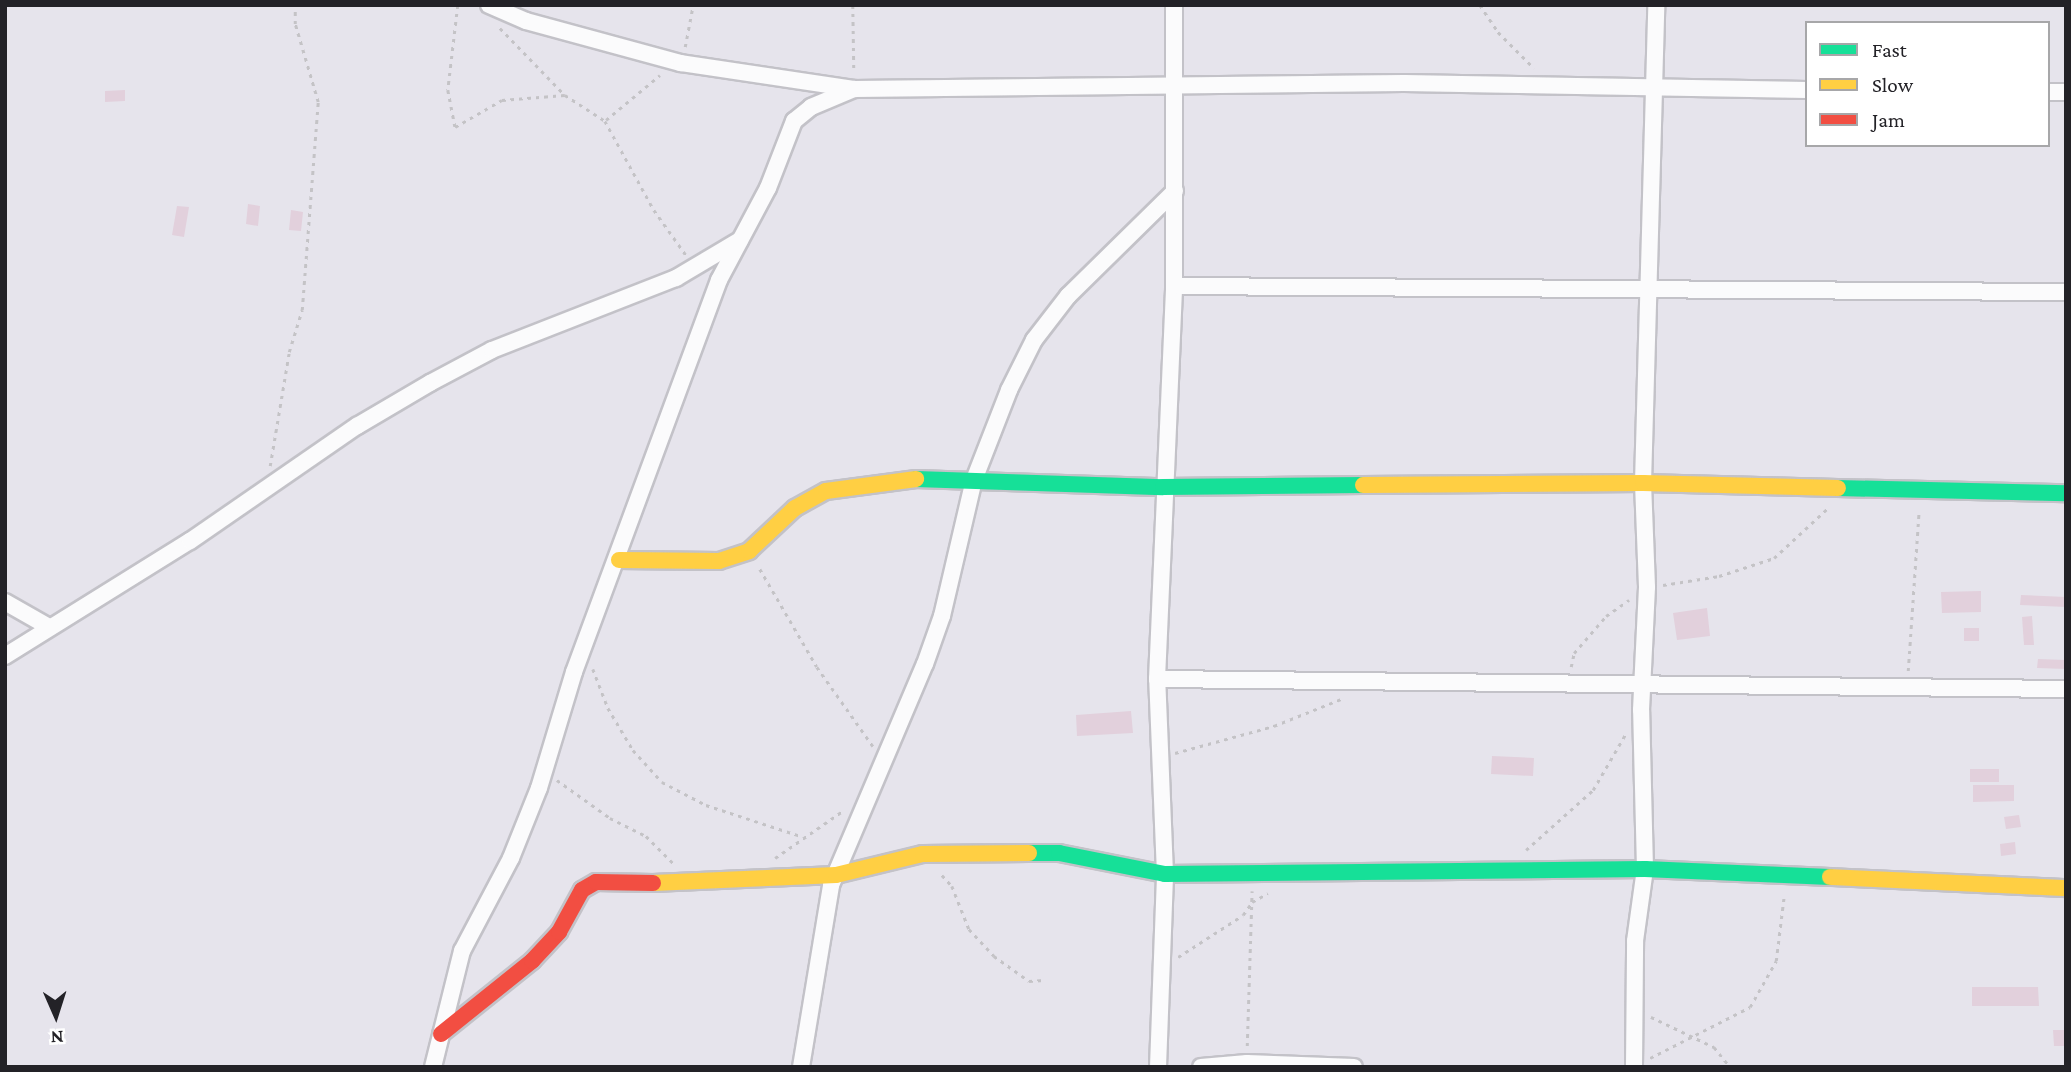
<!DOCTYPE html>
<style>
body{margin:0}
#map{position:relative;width:2071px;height:1072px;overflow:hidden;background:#e6e4ec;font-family:"Crimson Pro",serif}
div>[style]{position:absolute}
.building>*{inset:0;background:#e2d0dc}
.path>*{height:2.5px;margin-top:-1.25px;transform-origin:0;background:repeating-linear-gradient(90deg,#c4c3c6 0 3.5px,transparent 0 8.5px)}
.roads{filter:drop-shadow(2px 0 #c3c2c8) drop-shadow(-2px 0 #c3c2c8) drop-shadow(0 2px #c3c2c8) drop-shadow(0 -2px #c3c2c8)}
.street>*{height:16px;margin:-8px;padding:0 8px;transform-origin:8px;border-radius:8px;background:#fbfbfc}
.fast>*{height:16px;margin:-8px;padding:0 8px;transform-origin:8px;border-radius:8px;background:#16e098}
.slow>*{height:16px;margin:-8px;padding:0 8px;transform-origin:8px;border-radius:8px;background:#ffcf43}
.jam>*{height:16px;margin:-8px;padding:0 8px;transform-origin:8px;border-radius:8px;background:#f24e42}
span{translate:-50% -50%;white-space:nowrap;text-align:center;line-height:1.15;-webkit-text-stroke:7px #fff;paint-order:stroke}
.frame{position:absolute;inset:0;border:7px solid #232227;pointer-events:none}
.legend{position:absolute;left:1805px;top:21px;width:245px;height:126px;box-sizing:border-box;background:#fff;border:2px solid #a7a7a9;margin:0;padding:9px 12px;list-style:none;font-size:21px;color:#232227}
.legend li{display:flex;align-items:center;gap:14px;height:35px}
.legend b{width:35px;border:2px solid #a7a7a9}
.north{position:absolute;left:21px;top:981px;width:70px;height:70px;-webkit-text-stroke:5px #fff;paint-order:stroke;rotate:177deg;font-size:19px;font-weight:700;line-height:28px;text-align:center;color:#232227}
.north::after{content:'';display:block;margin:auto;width:24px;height:32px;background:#232227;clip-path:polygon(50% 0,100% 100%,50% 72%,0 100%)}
</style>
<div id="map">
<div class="building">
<i style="clip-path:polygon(125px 90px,125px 101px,105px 102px,105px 91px)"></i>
<i style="clip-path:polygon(248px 204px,260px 206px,258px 226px,246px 224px)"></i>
<i style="clip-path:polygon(177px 206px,189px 207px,184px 237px,172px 235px)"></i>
<i style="clip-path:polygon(291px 210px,303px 212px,301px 231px,289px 230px)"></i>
<i style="clip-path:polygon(1981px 591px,1981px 612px,1942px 613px,1941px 592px)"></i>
<i style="clip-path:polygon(2021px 595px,2066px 597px,2066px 607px,2020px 605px)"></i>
<i style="clip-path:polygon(1707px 608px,1710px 636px,1677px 640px,1673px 613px)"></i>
<i style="clip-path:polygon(2032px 616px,2034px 645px,2024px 645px,2022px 617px)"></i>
<i style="clip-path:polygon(1964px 628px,1979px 628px,1979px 641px,1964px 641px)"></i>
<i style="clip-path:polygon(2038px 659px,2066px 660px,2066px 669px,2037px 668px)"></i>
<i style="clip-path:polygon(1131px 711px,1133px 733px,1077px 736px,1076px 715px)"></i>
<i style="clip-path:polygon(1492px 756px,1534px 758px,1533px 776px,1491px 774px)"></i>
<i style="clip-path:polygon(1970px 769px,1999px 769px,1999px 782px,1970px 782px)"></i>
<i style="clip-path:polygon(1973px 785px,2014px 785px,2014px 801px,1973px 802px)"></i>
<i style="clip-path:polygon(2019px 815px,2021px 827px,2006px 829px,2004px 817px)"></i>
<i style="clip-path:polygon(2015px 842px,2016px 854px,2001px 856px,2000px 844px)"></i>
<i style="clip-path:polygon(1972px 987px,2038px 987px,2039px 1006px,1972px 1006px)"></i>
<i style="clip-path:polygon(2053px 1030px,2066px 1030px,2066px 1046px,2054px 1046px)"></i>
</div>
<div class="path">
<i style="left:458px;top:5px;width:86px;rotate:96.7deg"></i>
<i style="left:448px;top:90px;width:38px;rotate:79deg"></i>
<i style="left:455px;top:127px;width:54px;rotate:-29.9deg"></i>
<i style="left:502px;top:100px;width:63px;rotate:-4.5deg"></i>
<i style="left:853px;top:5px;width:67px;rotate:89.1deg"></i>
<i style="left:1480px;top:5px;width:32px;rotate:56deg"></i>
<i style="left:1498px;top:32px;width:51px;rotate:45deg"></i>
<i style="left:500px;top:28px;width:93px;rotate:45.9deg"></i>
<i style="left:565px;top:95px;width:48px;rotate:33deg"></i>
<i style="left:605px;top:121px;width:102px;rotate:61.2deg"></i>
<i style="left:654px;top:210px;width:55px;rotate:54.6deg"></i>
<i style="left:685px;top:47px;width:43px;rotate:-79.2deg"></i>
<i style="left:606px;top:120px;width:70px;rotate:-39.8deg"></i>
<i style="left:270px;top:466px;width:116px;rotate:-80.5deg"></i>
<i style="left:289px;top:352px;width:44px;rotate:-72.8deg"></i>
<i style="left:302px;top:310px;width:209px;rotate:-85.6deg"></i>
<i style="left:318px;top:102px;width:81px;rotate:-106.4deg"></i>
<i style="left:295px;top:24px;width:19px;rotate:-90deg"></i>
<i style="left:760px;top:569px;width:113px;rotate:59.8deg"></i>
<i style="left:817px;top:667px;width:97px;rotate:54.7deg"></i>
<i style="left:1663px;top:585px;width:57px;rotate:-9.1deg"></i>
<i style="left:1719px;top:576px;width:58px;rotate:-18.1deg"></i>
<i style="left:1774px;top:558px;width:75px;rotate:-42.8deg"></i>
<i style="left:1571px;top:667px;width:14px;rotate:-78deg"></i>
<i style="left:1574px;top:653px;width:49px;rotate:-49.1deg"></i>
<i style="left:1606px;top:616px;width:28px;rotate:-35deg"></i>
<i style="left:593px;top:669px;width:42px;rotate:69deg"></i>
<i style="left:608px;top:708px;width:49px;rotate:59.2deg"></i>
<i style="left:633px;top:750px;width:43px;rotate:47.8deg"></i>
<i style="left:662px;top:782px;width:50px;rotate:27.6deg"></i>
<i style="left:706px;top:805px;width:100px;rotate:18.1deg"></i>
<i style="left:1908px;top:671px;width:161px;rotate:-86.1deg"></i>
<i style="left:1175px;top:753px;width:103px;rotate:-15.3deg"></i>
<i style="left:1274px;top:726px;width:72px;rotate:-21.9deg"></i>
<i style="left:557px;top:780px;width:65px;rotate:35.6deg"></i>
<i style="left:610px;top:818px;width:40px;rotate:26.6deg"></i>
<i style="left:646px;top:836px;width:38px;rotate:45deg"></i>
<i style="left:1526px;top:850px;width:90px;rotate:-41.8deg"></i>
<i style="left:1593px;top:790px;width:64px;rotate:-59.8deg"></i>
<i style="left:775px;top:858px;width:84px;rotate:-34.8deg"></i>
<i style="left:942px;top:875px;width:15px;rotate:48deg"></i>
<i style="left:952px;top:886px;width:46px;rotate:68.4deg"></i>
<i style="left:969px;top:929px;width:37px;rotate:47deg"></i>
<i style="left:994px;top:956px;width:43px;rotate:35.5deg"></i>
<i style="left:1029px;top:981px;width:15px;rotate:-4deg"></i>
<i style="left:1178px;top:957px;width:77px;rotate:-32.9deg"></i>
<i style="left:1243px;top:915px;width:16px;rotate:-55deg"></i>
<i style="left:1252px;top:902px;width:18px;rotate:-29deg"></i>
<i style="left:1651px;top:1017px;width:70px;rotate:25.5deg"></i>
<i style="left:1714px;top:1047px;width:26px;rotate:51deg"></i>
<i style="left:1247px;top:1046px;width:155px;rotate:-88.2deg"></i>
<i style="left:1650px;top:1058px;width:112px;rotate:-27deg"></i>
<i style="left:1750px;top:1007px;width:53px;rotate:-60.5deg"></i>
<i style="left:1776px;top:961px;width:65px;rotate:-83deg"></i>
</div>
<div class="roads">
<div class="street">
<i style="left:489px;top:5px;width:40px;rotate:23.4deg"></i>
<i style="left:526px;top:21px;width:161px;rotate:15.2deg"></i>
<i style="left:681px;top:63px;width:175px;rotate:8.5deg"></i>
<i style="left:854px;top:89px;width:550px;rotate:-0.63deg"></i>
<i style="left:1404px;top:83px;width:403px;rotate:1deg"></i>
<i style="left:2048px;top:92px;width:18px"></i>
<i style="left:1174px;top:286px;width:892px;rotate:0.39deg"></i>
<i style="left:5px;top:602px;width:51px;rotate:29.6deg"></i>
<i style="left:5px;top:656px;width:218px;rotate:-31.9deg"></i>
<i style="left:190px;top:541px;width:203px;rotate:-34.6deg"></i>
<i style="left:357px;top:426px;width:85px;rotate:-30.5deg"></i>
<i style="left:430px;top:383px;width:70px;rotate:-28deg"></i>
<i style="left:492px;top:350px;width:198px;rotate:-21.4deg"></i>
<i style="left:676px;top:278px;width:74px;rotate:-30.7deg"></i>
<i style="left:1157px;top:679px;width:909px;rotate:0.63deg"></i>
<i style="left:433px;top:1067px;width:120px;rotate:-76deg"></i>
<i style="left:462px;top:951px;width:105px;rotate:-62.2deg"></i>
<i style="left:511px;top:858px;width:75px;rotate:-68.2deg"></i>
<i style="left:539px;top:788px;width:121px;rotate:-73.2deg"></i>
<i style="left:574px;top:672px;width:418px;rotate:-69.7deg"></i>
<i style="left:719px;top:280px;width:104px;rotate:-62deg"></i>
<i style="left:768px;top:188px;width:72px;rotate:-68.8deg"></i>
<i style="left:794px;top:121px;width:22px;rotate:-39deg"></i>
<i style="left:811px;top:107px;width:47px;rotate:-22.7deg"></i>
<i style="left:801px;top:1067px;width:184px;rotate:-80.6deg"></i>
<i style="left:831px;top:885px;width:240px;rotate:-67deg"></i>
<i style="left:925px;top:664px;width:51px;rotate:-70.5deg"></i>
<i style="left:942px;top:616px;width:140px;rotate:-76.8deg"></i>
<i style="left:974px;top:480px;width:97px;rotate:-68.7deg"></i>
<i style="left:1009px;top:390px;width:56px;rotate:-63.4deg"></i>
<i style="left:1034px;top:340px;width:56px;rotate:-52.3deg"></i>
<i style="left:1068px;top:296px;width:150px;rotate:-44.5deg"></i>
<i style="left:1158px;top:1067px;width:193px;rotate:-87.9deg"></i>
<i style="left:1165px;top:874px;width:195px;rotate:-92.3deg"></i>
<i style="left:1157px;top:679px;width:393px;rotate:-87.5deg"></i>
<i style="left:1174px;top:286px;width:281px;rotate:-90deg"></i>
<i style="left:1201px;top:1067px;width:46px;rotate:-5deg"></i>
<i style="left:1247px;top:1063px;width:107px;rotate:2.1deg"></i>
<i style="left:1634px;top:1067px;width:126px;rotate:-89.5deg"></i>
<i style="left:1635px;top:941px;width:73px;rotate:-82.1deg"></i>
<i style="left:1645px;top:869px;width:159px;rotate:-91.4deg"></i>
<i style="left:1641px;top:710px;width:123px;rotate:-87.2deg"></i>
<i style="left:1647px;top:587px;width:104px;rotate:-92.2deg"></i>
<i style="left:1643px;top:483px;width:478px;rotate:-88.4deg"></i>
</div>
<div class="fast">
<i style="left:916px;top:479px;width:247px;rotate:1.9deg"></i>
<i style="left:1163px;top:487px;width:200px;rotate:-0.6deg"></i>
<i style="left:1838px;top:488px;width:228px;rotate:1.3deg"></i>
<i style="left:1029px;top:853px;width:30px"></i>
<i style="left:1059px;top:853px;width:108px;rotate:11.2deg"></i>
<i style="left:1165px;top:874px;width:480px;rotate:-0.6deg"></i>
<i style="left:1645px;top:869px;width:185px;rotate:2.5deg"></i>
</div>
<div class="slow">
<i style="left:1363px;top:485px;width:280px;rotate:-0.4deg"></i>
<i style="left:1643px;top:483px;width:195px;rotate:1.5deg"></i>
<i style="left:619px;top:560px;width:100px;rotate:0.6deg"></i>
<i style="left:719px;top:561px;width:32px;rotate:-18deg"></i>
<i style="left:749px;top:551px;width:63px;rotate:-43.1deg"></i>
<i style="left:795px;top:508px;width:35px;rotate:-29deg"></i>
<i style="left:826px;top:491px;width:91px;rotate:-7.6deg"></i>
<i style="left:1830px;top:877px;width:236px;rotate:2.7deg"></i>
<i style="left:653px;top:883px;width:183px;rotate:-2.5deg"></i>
<i style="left:836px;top:875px;width:89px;rotate:-13.6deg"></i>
<i style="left:923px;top:854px;width:106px;rotate:-0.5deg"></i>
</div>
<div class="jam">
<i style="left:441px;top:1034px;width:117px;rotate:-38.7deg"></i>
<i style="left:532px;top:961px;width:40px;rotate:-47deg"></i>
<i style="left:559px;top:932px;width:48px;rotate:-61.3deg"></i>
<i style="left:582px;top:890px;width:16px;rotate:-30deg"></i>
<i style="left:596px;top:882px;width:57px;rotate:1deg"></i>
</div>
</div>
<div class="frame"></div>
<ul class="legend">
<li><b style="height:9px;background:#16e098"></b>Fast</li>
<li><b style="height:9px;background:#ffcf43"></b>Slow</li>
<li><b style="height:9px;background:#f24e42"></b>Jam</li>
</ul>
<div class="north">N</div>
</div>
